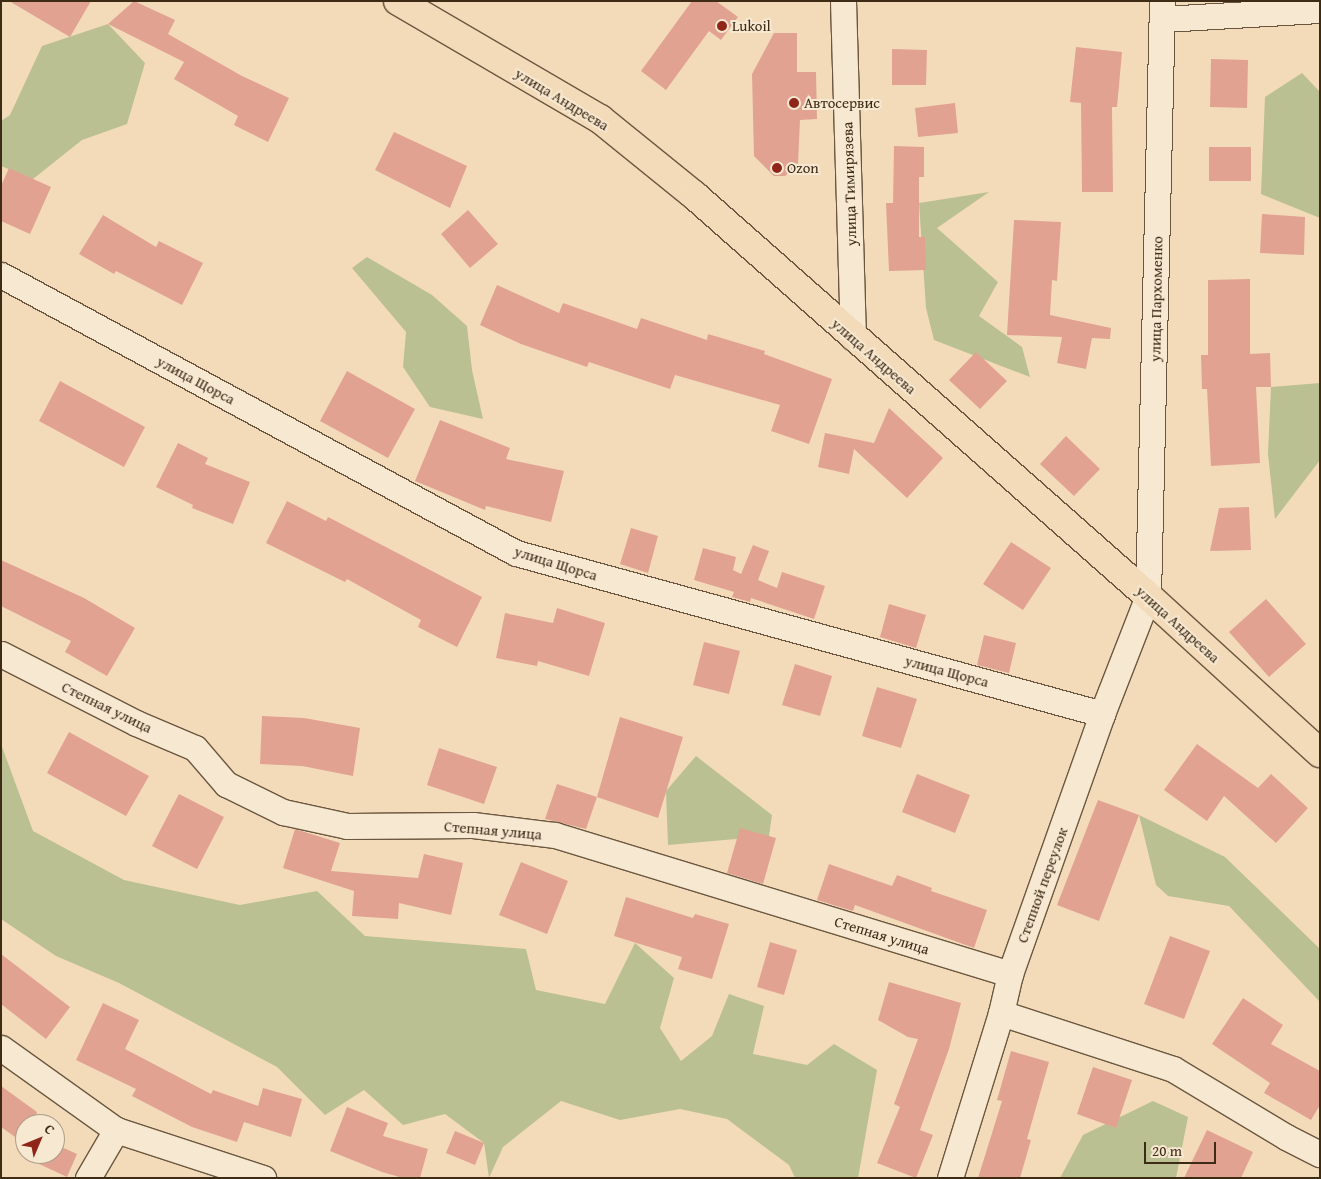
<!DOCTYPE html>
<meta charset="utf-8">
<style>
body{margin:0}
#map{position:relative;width:1321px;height:1179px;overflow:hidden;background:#f3dbba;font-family:"Gentium Book Plus",serif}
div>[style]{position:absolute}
.green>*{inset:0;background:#bac091}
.building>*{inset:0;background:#e2a292}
.roads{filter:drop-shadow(1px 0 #6b573f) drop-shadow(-1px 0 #6b573f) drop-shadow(0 1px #6b573f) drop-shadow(0 -1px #6b573f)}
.minor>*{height:25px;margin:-12.5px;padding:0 12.5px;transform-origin:12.5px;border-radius:12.5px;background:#f7e8d2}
.major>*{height:28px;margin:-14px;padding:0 14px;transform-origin:14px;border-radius:14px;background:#f3dbba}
.dots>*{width:14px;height:14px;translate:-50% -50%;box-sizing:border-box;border:2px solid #f7e8d2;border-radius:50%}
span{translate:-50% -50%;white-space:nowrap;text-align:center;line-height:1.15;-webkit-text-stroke:4px #f7e8d2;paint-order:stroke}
.poi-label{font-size:15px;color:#3e2b16}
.left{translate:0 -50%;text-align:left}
.street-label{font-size:15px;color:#3e2b16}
.frame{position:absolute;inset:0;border:2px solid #3e2b16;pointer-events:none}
.north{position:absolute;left:15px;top:1114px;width:50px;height:50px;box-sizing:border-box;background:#f7e8d2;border:1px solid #ad9c87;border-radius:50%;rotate:45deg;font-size:14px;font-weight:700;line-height:20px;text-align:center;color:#3e2b16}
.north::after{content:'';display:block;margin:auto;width:18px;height:22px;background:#8f2418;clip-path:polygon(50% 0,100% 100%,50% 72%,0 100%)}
.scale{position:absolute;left:1144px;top:1142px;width:72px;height:22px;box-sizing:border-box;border:2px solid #3e2b16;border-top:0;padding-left:6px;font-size:15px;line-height:18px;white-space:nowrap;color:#3e2b16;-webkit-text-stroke:4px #f7e8d2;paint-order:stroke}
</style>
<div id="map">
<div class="green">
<i style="clip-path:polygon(108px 24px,145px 63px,127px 124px,82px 140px,33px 179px,1px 166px,1px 121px,10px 115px,42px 46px)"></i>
<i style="clip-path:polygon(1302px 73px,1320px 92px,1320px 218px,1261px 194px,1265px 97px)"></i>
<i style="clip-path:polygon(989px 192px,937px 228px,998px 282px,979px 316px,1022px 347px,1030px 377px,934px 340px,926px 308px,919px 203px)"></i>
<i style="clip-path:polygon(367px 257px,432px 295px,467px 326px,472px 370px,483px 419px,430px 407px,403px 367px,406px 332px,352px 268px)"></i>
<i style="clip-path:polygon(1320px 383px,1320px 460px,1275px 519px,1268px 454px,1271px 387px)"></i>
<i style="clip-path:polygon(1px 744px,33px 831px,124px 880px,240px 905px,317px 891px,365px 936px,526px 949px,536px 990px,605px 1004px,635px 943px,674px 978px,660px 1028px,681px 1061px,712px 1036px,729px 994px,764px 1006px,753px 1054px,807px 1065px,834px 1044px,877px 1070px,858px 1178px,795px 1178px,789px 1165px,727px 1119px,680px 1109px,620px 1120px,561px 1101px,503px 1147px,489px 1178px,484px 1143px,445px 1114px,403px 1125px,364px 1090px,325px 1115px,277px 1067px,119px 983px,56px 956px,1px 919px)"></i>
<i style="clip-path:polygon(696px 756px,772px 815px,769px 836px,668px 845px,666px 791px)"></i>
<i style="clip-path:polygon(1139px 815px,1225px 857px,1320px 949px,1320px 1002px,1229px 906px,1168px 896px,1156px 885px)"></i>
<i style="clip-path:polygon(1153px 1101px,1188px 1117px,1176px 1178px,1060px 1178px,1083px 1135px)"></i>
</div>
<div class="building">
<i style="clip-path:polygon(9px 1px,91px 1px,70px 37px)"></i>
<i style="clip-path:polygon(134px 1px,175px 20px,168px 34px,242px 76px,289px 98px,268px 142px,234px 125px,238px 116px,174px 79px,184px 62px,108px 24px)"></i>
<i style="clip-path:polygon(692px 1px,716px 1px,738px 17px,721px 40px,709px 31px,666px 90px,641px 71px)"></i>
<i style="clip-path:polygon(774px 33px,797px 33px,797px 72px,816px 72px,817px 119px,800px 120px,798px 164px,785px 176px,774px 176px,754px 156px,752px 74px)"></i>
<i style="clip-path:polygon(1076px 47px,1122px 52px,1117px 107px,1112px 107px,1113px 192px,1082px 192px,1081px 103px,1070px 102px)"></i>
<i style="clip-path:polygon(892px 49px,927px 50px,926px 85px,892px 85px)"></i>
<i style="clip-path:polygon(1211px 59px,1248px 60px,1247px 108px,1210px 107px)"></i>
<i style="clip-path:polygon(955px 103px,958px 133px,918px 137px,915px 108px)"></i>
<i style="clip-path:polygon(394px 132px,467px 166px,450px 208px,375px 170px)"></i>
<i style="clip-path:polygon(894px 146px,924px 147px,924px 177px,919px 177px,919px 237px,925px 237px,926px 270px,889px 271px,886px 203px,893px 203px)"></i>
<i style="clip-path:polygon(1209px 147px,1251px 147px,1251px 181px,1209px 181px)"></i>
<i style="clip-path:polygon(9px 168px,51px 187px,30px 234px,1px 221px,1px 186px)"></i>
<i style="clip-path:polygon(468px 210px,498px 244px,470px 268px,441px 234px)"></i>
<i style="clip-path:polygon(1262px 214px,1305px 217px,1304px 255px,1260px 253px)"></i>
<i style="clip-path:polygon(103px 215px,156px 247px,159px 241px,203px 263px,182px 305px,116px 271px,114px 274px,79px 254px)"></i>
<i style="clip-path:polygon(1014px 220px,1061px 222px,1057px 281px,1052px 280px,1050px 315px,1111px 328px,1110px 339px,1092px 338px,1086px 369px,1057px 363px,1062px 337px,1007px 335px)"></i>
<i style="clip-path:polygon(1250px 279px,1250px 354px,1270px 353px,1271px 387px,1256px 387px,1260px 463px,1211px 466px,1207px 389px,1202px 389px,1201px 355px,1208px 355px,1208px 280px)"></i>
<i style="clip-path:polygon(497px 285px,559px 313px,563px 303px,637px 329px,641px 318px,707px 340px,708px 334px,765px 351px,764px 354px,832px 379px,809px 444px,771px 431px,780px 405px,675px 375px,670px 389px,589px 362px,587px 367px,521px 344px,480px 325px)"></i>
<i style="clip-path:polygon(976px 352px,1007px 381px,980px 409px,949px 380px)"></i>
<i style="clip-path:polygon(347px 371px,415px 409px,388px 458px,320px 421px)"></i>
<i style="clip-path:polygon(60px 381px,145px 427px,124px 467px,39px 421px)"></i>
<i style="clip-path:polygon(889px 408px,943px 458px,907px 498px,854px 449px,849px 474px,818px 467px,825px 433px,874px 443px)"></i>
<i style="clip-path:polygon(440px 420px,510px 448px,506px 459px,564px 471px,551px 522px,486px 506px,485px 510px,415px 481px)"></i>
<i style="clip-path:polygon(1066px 436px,1100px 469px,1074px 496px,1040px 464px)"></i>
<i style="clip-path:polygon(178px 443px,208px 458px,205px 464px,250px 482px,233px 524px,192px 508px,193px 505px,156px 487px)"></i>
<i style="clip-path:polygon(287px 501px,326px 521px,328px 517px,482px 597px,457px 647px,418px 627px,421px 620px,347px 579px,345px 582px,266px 543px)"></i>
<i style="clip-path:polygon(1249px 507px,1251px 550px,1210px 551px,1219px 508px)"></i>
<i style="clip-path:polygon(631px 528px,658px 536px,648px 573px,620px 564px)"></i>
<i style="clip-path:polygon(1011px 542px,1051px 568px,1023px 610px,983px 584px)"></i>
<i style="clip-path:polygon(753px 545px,769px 551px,758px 580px,777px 588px,782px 572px,825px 586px,814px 619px,751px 598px,750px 602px,732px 597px,734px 592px,694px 580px,703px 548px,736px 557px,733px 570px,741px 574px)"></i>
<i style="clip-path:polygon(1px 560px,84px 598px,135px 628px,107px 676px,65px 652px,71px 641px,1px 606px)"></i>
<i style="clip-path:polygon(1266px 599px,1306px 644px,1269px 677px,1229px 632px)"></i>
<i style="clip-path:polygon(889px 604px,926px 615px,916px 648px,880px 637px)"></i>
<i style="clip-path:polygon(557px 608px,605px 623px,589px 676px,538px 661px,537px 666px,496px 658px,505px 613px,553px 623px)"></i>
<i style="clip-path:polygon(984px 635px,1016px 643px,1009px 673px,977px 665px)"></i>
<i style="clip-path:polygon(704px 642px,740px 651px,729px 694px,693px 685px)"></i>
<i style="clip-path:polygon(795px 664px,832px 676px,820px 716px,782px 705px)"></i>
<i style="clip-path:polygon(877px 687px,917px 699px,901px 748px,862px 736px)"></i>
<i style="clip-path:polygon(262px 716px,304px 718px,360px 728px,353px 776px,302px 766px,260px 764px)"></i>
<i style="clip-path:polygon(620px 717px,683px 737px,658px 818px,597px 797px)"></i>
<i style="clip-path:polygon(69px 732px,149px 776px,126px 816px,47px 773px)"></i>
<i style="clip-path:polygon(1197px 744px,1258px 788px,1271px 774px,1308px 808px,1276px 843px,1224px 796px,1207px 821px,1164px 790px)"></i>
<i style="clip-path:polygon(439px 748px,497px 767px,484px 804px,427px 785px)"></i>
<i style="clip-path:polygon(917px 774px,970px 795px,955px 833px,902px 812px)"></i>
<i style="clip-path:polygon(557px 784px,597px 797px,586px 829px,545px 819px)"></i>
<i style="clip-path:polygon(179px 794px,224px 817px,197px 869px,152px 846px)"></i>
<i style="clip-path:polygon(1098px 800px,1139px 815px,1099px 921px,1057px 905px)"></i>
<i style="clip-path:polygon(740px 828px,776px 838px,763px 884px,727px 873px)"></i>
<i style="clip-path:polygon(295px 829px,340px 843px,331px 871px,418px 878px,424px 854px,463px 863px,451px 915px,399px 903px,398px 919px,352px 916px,354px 891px,283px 868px)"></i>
<i style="clip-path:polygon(521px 862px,568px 881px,547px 934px,499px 915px)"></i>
<i style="clip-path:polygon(829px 864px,892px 886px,897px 875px,932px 888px,931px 891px,987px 910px,974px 948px,855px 905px,853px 911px,817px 900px)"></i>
<i style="clip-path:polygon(626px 897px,693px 918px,695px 914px,729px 924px,712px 979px,678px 969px,682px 957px,614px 936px)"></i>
<i style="clip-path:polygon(1170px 936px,1210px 951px,1184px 1019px,1144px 1004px)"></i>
<i style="clip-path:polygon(770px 942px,797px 950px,784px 995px,757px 987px)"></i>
<i style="clip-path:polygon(1px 954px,70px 1007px,46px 1039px,1px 1004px)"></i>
<i style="clip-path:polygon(889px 982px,961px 1003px,949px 1049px,920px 1130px,933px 1135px,916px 1178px,877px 1163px,900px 1107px,894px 1104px,918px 1039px,908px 1037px,878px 1020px)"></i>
<i style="clip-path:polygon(1243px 998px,1283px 1025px,1271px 1044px,1320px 1071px,1320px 1105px,1311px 1120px,1264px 1093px,1270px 1083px,1212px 1044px)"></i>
<i style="clip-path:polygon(103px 1003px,139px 1020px,125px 1049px,211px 1094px,213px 1090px,258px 1106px,263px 1088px,302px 1099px,291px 1137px,244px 1122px,237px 1142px,192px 1127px,132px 1096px,136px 1089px,76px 1060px)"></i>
<i style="clip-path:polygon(1011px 1051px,1049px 1062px,1027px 1139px,1031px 1140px,1020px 1178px,978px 1178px,1002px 1101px,997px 1100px)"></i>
<i style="clip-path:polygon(1093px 1067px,1132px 1080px,1116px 1128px,1077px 1114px)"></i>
<i style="clip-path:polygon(1px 1086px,37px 1112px,33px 1124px,25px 1124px,25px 1144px,1px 1127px)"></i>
<i style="clip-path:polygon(347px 1107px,388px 1123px,383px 1136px,428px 1149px,420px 1178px,403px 1178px,382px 1172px,330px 1151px)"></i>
<i style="clip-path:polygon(1207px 1130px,1253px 1152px,1241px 1178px,1184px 1178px)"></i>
<i style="clip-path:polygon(455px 1131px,484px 1143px,475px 1165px,446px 1153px)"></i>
<i style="clip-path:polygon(55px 1144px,77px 1154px,67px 1177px,39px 1164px,43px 1154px,55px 1154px)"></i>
</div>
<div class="roads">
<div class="minor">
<i style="left:843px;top:1px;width:337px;rotate:88.3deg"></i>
<i style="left:1163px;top:19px;width:157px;rotate:-3.3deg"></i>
<i style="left:1px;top:275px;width:585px;rotate:28.36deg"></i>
<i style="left:516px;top:553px;width:608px;rotate:15.36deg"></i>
<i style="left:1px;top:654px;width:152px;rotate:27.1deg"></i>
<i style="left:136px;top:723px;width:64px;rotate:23deg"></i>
<i style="left:195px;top:748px;width:48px;rotate:49.3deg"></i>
<i style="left:226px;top:784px;width:64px;rotate:26.2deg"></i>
<i style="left:283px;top:812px;width:66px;rotate:12.3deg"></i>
<i style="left:347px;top:826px;width:126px;rotate:-0.5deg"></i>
<i style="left:473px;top:825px;width:83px;rotate:7deg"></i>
<i style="left:555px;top:835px;width:476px;rotate:17deg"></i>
<i style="left:1001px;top:1013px;width:181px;rotate:18deg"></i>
<i style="left:1173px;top:1069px;width:132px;rotate:31deg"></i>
<i style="left:1286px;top:1137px;width:38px;rotate:27deg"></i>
<i style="left:1px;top:1048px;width:141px;rotate:35.5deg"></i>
<i style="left:116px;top:1130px;width:155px;rotate:18.1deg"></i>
<i style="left:88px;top:1178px;width:56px;rotate:-59.7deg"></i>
<i style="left:950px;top:1178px;width:173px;rotate:-72.8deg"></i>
<i style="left:1001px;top:1013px;width:40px;rotate:-77deg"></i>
<i style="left:1010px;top:974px;width:276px;rotate:-70.5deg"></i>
<i style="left:1102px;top:714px;width:127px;rotate:-68.7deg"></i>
<i style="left:1148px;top:596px;width:595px;rotate:-88.65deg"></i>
</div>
<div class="major">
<i style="left:398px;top:1px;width:234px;rotate:30.3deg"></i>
<i style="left:600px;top:119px;width:121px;rotate:39deg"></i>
<i style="left:694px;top:195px;width:606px;rotate:41.45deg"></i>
<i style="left:1148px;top:596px;width:233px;rotate:42.4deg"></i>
</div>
</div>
<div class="dots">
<i style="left:722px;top:26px;background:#8f2418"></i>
<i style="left:794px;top:103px;background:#8f2418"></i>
<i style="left:777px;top:168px;background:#8f2418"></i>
</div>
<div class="poi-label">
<span class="left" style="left:732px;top:26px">Lukoil</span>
<span class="left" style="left:804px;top:103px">Автосервис</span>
<span class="left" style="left:787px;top:168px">Ozon</span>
</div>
<div class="street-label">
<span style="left:562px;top:99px;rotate:31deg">улица Андреева</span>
<span style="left:849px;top:184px;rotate:-92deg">улица Тимирязева</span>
<span style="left:1156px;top:299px;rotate:-89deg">улица Пархоменко</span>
<span style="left:874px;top:356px;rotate:41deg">улица Андреева</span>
<span style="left:196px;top:380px;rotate:28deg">улица Щорса</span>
<span style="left:556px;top:563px;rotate:17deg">улица Щорса</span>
<span style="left:1178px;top:624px;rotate:42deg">улица Андреева</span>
<span style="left:947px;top:671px;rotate:15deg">улица Щорса</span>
<span style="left:107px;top:707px;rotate:26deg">Степная улица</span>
<span style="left:493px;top:830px;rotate:5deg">Степная улица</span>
<span style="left:1042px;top:885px;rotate:-70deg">Степной переулок</span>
<span style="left:882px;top:935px;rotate:17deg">Степная улица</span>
</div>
<div class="frame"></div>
<div class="north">С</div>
<div class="scale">20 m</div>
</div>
